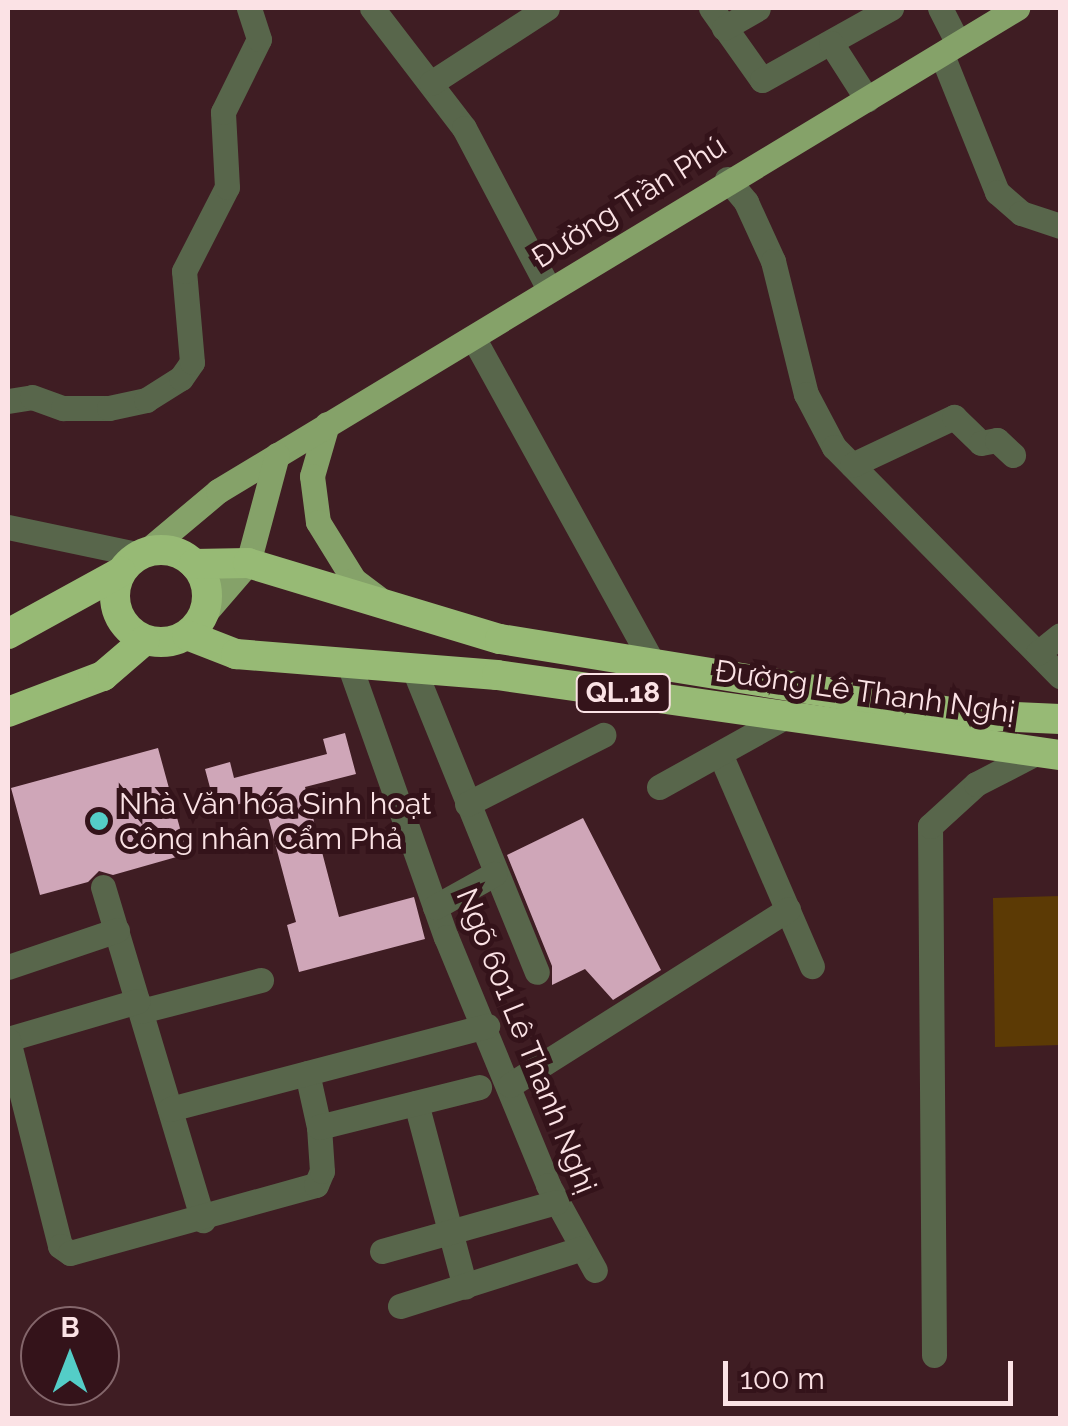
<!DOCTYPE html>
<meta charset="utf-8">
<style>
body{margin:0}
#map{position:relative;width:1068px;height:1426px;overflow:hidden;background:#3f1d23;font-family:Raleway,sans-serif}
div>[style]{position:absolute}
.green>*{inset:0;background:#5c3a05}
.building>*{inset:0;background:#cfa6b8}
.minor>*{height:25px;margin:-12.5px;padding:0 12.5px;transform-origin:12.5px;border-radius:12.5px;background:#58664b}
.major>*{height:25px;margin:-12.5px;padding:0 12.5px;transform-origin:12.5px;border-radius:12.5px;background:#85a269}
.highway>*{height:30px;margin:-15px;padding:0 15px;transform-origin:15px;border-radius:15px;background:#97ba75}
.highway>.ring{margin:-15px;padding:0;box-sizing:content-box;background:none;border:30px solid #97ba75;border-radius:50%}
.dots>*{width:28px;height:28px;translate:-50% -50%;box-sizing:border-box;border:5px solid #34131a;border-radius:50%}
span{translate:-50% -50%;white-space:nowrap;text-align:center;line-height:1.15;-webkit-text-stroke:10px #34131a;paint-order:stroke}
.shield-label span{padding:2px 8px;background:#34131a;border:2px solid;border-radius:8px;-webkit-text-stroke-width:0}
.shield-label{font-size:28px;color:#fbe2e5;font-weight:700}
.street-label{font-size:30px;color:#fbe2e5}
.poi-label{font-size:30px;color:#fbe2e5}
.left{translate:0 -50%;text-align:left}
.frame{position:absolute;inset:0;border:10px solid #fbe2e5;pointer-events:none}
.north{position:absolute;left:20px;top:1306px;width:100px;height:100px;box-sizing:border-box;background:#34131a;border:2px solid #84666b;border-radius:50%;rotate:0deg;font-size:28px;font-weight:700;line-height:40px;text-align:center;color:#fbe2e5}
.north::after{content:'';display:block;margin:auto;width:35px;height:45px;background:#54cdc7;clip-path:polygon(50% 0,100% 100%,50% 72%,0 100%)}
.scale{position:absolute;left:723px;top:1361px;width:290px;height:45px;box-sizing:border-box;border:5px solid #fbe2e5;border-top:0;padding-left:12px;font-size:30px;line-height:35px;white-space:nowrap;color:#fbe2e5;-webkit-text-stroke:8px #34131a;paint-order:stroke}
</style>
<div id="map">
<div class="green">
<i style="clip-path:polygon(1060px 896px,1060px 1045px,995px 1047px,993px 898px)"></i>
</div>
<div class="building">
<i style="clip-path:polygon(345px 733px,356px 774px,305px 787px,339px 917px,414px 897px,425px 939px,299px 972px,287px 925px,296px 922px,263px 798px,216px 810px,205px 769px,230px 762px,234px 778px,327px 754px,323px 739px)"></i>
<i style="clip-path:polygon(158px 748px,187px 854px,113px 875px,99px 871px,88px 882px,40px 895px,11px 788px)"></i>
<i style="clip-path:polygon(583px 818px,661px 970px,613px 1000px,585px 969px,552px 985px,552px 966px,507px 855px)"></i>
</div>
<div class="minor">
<i style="left:372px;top:8px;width:151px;rotate:52.5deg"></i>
<i style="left:464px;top:128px;width:182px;rotate:62.2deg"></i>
<i style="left:711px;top:8px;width:88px;rotate:54.7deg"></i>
<i style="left:762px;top:80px;width:148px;rotate:-29.2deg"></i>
<i style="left:940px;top:8px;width:39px;rotate:63deg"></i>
<i style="left:724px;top:28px;width:39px;rotate:-30deg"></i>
<i style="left:831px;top:43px;width:67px;rotate:57.3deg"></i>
<i style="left:942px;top:55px;width:148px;rotate:68.1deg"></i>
<i style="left:997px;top:192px;width:32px;rotate:41deg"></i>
<i style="left:1021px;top:213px;width:41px;rotate:18.4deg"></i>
<i style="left:431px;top:83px;width:138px;rotate:-32.9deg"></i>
<i style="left:727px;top:179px;width:30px;rotate:50deg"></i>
<i style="left:746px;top:202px;width:65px;rotate:65.4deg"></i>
<i style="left:773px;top:261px;width:137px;rotate:76.1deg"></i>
<i style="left:806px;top:394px;width:60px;rotate:62.2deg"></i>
<i style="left:834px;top:447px;width:322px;rotate:45.4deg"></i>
<i style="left:474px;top:339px;width:368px;rotate:61.1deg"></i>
<i style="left:8px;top:401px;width:24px;rotate:-9deg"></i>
<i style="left:32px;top:397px;width:33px;rotate:20deg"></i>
<i style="left:63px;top:408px;width:46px"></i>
<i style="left:109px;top:408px;width:38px;rotate:-12deg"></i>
<i style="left:146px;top:400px;width:41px;rotate:-32.2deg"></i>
<i style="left:181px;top:378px;width:19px;rotate:-55deg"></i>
<i style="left:192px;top:362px;width:91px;rotate:-95deg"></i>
<i style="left:184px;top:271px;width:94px;rotate:-62.9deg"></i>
<i style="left:227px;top:187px;width:75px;rotate:-93.1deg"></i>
<i style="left:223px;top:112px;width:81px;rotate:-63.7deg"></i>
<i style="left:259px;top:39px;width:33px;rotate:-108deg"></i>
<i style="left:852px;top:465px;width:113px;rotate:-25.2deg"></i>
<i style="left:954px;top:417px;width:37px;rotate:44deg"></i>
<i style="left:981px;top:443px;width:16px;rotate:-11deg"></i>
<i style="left:997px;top:440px;width:22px;rotate:43deg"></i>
<i style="left:8px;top:527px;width:136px;rotate:11.9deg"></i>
<i style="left:1038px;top:653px;width:28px;rotate:-39deg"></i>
<i style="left:348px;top:661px;width:293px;rotate:70.5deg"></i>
<i style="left:446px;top:937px;width:268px;rotate:67.6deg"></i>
<i style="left:548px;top:1185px;width:97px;rotate:61.1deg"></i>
<i style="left:413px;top:667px;width:329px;rotate:67.9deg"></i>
<i style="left:721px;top:756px;width:229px;rotate:66.6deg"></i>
<i style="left:659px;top:787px;width:142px;rotate:-29.1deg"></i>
<i style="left:467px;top:804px;width:153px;rotate:-26.9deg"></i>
<i style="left:103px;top:887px;width:348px;rotate:73.3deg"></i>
<i style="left:435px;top:907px;width:68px;rotate:-29.2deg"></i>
<i style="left:8px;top:967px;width:115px;rotate:-18.7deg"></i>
<i style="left:141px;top:1011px;width:124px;rotate:-14.5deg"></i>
<i style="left:8px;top:1039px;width:135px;rotate:-16.3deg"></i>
<i style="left:8px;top:1040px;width:212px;rotate:75.8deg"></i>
<i style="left:60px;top:1246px;width:12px;rotate:35deg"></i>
<i style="left:70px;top:1253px;width:255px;rotate:-15.5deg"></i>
<i style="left:316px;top:1185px;width:15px;rotate:-67deg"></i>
<i style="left:322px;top:1171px;width:44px;rotate:-93.9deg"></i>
<i style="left:319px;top:1127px;width:55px;rotate:-102.5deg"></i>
<i style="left:510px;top:1085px;width:329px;rotate:-32.3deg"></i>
<i style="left:416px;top:1103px;width:190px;rotate:75.1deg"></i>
<i style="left:170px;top:1109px;width:328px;rotate:-14.7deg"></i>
<i style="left:319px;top:1127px;width:165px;rotate:-14deg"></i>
<i style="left:382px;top:1251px;width:181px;rotate:-15.7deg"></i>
<i style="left:400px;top:1306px;width:189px;rotate:-17.6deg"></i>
<i style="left:934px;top:1355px;width:529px;rotate:-90.43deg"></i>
<i style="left:930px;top:826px;width:62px;rotate:-42.4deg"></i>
<i style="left:976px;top:784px;width:72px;rotate:-27.3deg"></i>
</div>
<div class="major">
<i style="left:327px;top:424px;width:54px;rotate:106.1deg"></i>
<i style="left:312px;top:476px;width:46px;rotate:82.6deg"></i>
<i style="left:318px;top:522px;width:68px;rotate:58.2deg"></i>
<i style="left:354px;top:580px;width:30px;rotate:37deg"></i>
<i style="left:143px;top:554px;width:98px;rotate:-40deg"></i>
<i style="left:218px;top:491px;width:934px;rotate:-31.15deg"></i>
<i style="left:204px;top:614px;width:67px;rotate:-49.2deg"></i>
<i style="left:248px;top:563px;width:112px;rotate:-75deg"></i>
</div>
<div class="highway">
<i class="ring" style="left:115px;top:550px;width:62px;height:62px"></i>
<i style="left:194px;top:564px;width:54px;rotate:-1.1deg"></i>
<i style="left:248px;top:563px;width:263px;rotate:16.8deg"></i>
<i style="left:500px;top:639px;width:476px;rotate:9.2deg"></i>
<i style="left:970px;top:715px;width:90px;rotate:2.5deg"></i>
<i style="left:8px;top:634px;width:129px;rotate:-28.8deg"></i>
<i style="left:187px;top:635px;width:53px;rotate:21.2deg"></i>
<i style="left:236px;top:654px;width:262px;rotate:4.6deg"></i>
<i style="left:497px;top:675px;width:569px;rotate:8.09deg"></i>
<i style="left:8px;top:712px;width:102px;rotate:-20.8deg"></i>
<i style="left:103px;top:676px;width:55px;rotate:-40.6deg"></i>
</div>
<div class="dots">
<i style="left:99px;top:821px;background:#54cdc7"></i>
</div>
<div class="shield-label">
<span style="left:623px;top:693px">QL.18</span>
</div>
<div class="street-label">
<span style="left:629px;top:202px;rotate:-32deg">Đường Trần Phú</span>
<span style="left:865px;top:692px;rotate:8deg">Đường Lê Thanh Nghị</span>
<span style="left:526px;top:1041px;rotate:68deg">Ngõ 601 Lê Thanh Nghị</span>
</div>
<div class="poi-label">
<span class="left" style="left:119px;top:821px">Nhà Văn hóa Sinh hoạt<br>Công nhân Cẩm Phả</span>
</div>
<div class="frame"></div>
<div class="north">B</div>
<div class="scale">100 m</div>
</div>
